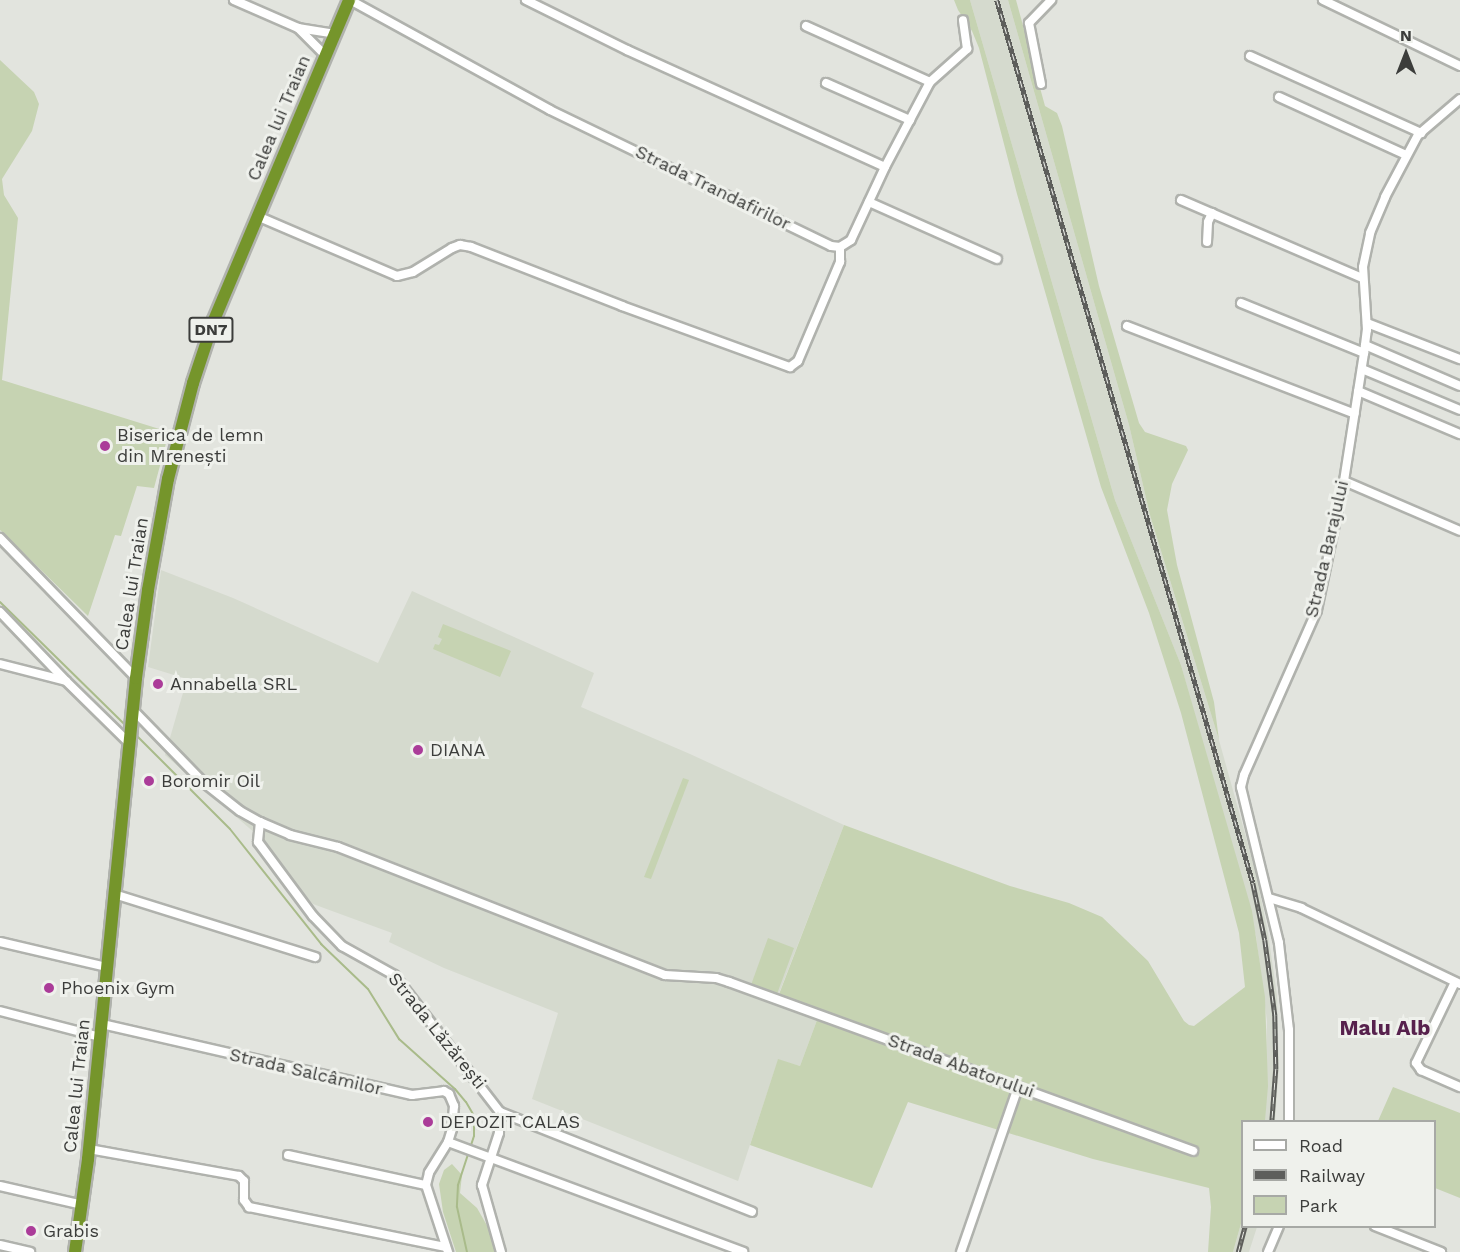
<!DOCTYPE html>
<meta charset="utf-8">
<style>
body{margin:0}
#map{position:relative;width:1460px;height:1252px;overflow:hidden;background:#e2e4de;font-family:"Work Sans",sans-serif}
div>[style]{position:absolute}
.built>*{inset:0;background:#d5dace}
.green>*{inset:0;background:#c6d3b2}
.stream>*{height:2px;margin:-1px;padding:0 1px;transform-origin:1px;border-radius:1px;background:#a9bb8a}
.roads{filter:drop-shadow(2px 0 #b0b2ad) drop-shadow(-2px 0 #b0b2ad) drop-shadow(0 2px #b0b2ad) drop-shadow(0 -2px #b0b2ad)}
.minor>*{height:8px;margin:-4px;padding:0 4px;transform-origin:4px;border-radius:4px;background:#fff}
.highway>*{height:12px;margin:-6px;padding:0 6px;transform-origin:6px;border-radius:6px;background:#75952b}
.rail>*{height:4.5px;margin-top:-2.25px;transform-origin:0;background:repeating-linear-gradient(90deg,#eff1ec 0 7px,#5d5e5b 0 14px);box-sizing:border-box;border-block:2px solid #5d5e5b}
.dots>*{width:16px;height:16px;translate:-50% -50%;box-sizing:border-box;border:3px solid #eff1ec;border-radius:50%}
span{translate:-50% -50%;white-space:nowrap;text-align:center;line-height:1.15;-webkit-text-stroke:6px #eff1ec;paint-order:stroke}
.shield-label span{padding:2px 4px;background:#eff1ec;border:2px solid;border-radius:4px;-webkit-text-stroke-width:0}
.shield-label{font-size:16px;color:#3c3d3b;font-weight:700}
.street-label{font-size:18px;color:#3c3d3b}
.poi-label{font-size:18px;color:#3c3d3b}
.left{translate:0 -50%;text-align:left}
.quarter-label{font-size:21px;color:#57214d;font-weight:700}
.legend{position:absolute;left:1241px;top:1120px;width:195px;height:108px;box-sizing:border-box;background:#eff1ec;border:2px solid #a7a9a5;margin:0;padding:8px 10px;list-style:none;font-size:18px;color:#3c3d3b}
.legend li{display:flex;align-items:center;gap:12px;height:30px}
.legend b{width:30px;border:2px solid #a7a9a5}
.north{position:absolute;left:1376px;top:24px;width:60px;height:60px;-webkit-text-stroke:4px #eff1ec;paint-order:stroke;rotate:0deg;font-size:16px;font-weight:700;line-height:24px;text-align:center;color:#3c3d3b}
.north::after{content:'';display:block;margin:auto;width:21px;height:27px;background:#3c3d3b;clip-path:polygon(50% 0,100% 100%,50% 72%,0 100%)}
</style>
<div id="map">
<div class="built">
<i style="clip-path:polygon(970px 0,1008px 0,1129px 425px,1150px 515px,1219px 740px,1256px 873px,1268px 933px,1277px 996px,1279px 1067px,1275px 1121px,1265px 1121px,1267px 1021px,1256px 936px,1181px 665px,1115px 500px)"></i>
<i style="clip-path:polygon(161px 570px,233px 598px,378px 663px,412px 591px,594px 673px,581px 707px,690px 754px,844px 825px,778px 996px,820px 1012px,800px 1066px,778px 1060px,738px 1181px,532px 1099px,558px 1013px,444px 968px,389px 942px,392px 933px,313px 904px,276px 862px,264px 841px,165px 755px,187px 679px,148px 667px)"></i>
<i style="clip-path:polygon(1242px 1220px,1242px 1226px,1257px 1227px,1249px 1252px,1233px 1252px)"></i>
</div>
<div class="green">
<i style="clip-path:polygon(954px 0,970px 0,1115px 500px,1181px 665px,1252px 911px,1265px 997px,1268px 1086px,1265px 1121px,1242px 1122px,1242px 1220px,1233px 1252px,1208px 1252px,1211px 1207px,1209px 1188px,1093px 1159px,908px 1102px,872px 1188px,750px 1145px,778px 1059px,800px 1066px,820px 1012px,778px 997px,844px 825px,1010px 886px,1069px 903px,1102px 917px,1148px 961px,1184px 1021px,1189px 1025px,1194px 1026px,1245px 987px,1239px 933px,1181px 713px,1149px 613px,1101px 487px,1017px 194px,979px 48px,972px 31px,958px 10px)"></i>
<i style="clip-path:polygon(1008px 0,1016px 0,1045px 106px,1057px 113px,1062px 126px,1099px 286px,1139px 423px,1145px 432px,1186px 446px,1188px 450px,1172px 484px,1167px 510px,1177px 565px,1214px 702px,1219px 740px,1150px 515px,1129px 425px)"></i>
<i style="clip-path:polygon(0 60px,34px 92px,39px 104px,32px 131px,2px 179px,4px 195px,18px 218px,2px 380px,169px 432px,154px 488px,137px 486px,121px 536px,115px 535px,88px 616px,0 530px)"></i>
<i style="clip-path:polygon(443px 624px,511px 651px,500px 677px,433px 649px,435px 644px,439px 645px,442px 639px,438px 637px)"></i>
<i style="clip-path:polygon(683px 778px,689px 780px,651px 879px,644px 877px)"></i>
<i style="clip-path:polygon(768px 938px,794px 948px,777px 994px,751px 985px)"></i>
<i style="clip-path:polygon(1393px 1087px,1460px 1113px,1460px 1198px,1435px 1188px,1434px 1122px,1378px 1121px)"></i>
<i style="clip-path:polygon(452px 1164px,462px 1175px,460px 1193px,477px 1208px,489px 1229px,496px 1252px,456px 1252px,443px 1212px,439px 1184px,444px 1170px)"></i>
</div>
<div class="stream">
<i style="left:0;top:602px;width:177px;rotate:44.5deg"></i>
<i style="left:135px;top:734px;width:134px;rotate:45deg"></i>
<i style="left:230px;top:829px;width:147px;rotate:51.6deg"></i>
<i style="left:321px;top:944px;width:65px;rotate:43.8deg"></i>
<i style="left:368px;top:989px;width:59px;rotate:58.2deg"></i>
<i style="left:399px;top:1039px;width:75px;rotate:41.8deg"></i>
<i style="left:455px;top:1089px;width:17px;rotate:50deg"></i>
<i style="left:466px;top:1102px;width:16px;rotate:60deg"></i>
<i style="left:474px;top:1116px;width:20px;rotate:90deg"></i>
<i style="left:474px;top:1136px;width:52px;rotate:108.1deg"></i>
<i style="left:458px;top:1185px;width:22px;rotate:93deg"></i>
<i style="left:457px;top:1207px;width:46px;rotate:77.5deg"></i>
</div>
<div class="roads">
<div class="minor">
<i style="left:234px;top:0;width:70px;rotate:23.6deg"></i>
<i style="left:298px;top:28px;width:36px;rotate:9deg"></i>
<i style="left:350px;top:0;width:228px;rotate:28.8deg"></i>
<i style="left:550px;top:110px;width:312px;rotate:25.8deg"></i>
<i style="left:831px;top:246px;width:9px;rotate:6deg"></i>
<i style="left:840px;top:247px;width:13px;rotate:-32deg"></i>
<i style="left:851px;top:240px;width:81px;rotate:-65deg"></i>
<i style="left:885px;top:167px;width:96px;rotate:-62.1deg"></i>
<i style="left:930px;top:82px;width:50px;rotate:-41.7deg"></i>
<i style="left:967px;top:49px;width:29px;rotate:-98deg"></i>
<i style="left:526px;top:0;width:113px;rotate:26.3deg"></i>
<i style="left:627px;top:50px;width:283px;rotate:24.4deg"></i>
<i style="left:1323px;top:0;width:152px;rotate:25.7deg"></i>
<i style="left:806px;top:26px;width:136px;rotate:24.3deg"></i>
<i style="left:298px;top:28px;width:38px;rotate:45deg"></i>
<i style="left:1250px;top:56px;width:188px;rotate:24.2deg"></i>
<i style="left:826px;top:83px;width:92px;rotate:23.8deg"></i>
<i style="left:1041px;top:84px;width:62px;rotate:-101.1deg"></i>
<i style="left:1029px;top:23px;width:32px;rotate:-46deg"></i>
<i style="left:1279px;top:97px;width:140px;rotate:24.5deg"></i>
<i style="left:1181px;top:200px;width:197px;rotate:23.3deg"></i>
<i style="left:869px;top:202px;width:140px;rotate:24deg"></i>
<i style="left:257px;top:216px;width:152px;rotate:23.2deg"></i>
<i style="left:397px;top:276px;width:16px;rotate:-14deg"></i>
<i style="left:413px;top:272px;width:46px;rotate:-31.6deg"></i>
<i style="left:452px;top:248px;width:9px;rotate:-21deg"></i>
<i style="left:460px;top:245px;width:11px;rotate:10deg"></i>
<i style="left:471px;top:247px;width:162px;rotate:21.3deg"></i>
<i style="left:622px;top:306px;width:179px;rotate:20deg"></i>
<i style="left:790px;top:367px;width:10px;rotate:-37deg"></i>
<i style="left:798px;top:361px;width:108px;rotate:-67deg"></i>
<i style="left:840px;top:262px;width:15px;rotate:-90deg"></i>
<i style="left:1207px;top:242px;width:20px;rotate:-87deg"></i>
<i style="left:1208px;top:222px;width:10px;rotate:-66deg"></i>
<i style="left:1241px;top:303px;width:133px;rotate:22.1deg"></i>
<i style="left:1367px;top:323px;width:100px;rotate:21.2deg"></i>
<i style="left:1127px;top:326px;width:244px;rotate:21.1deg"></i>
<i style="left:1365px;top:345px;width:103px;rotate:23.3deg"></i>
<i style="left:1362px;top:369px;width:106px;rotate:22.7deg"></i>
<i style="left:1358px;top:391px;width:111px;rotate:22.9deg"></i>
<i style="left:1344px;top:481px;width:126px;rotate:23.3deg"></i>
<i style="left:0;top:538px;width:195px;rotate:45.8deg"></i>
<i style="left:0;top:612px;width:93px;rotate:46.3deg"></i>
<i style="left:0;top:664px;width:68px;rotate:14.4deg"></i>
<i style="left:66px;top:681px;width:88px;rotate:44.5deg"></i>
<i style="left:133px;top:710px;width:99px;rotate:45.8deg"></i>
<i style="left:202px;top:781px;width:48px;rotate:38.3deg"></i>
<i style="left:240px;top:811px;width:23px;rotate:29deg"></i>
<i style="left:260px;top:822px;width:33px;rotate:23deg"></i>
<i style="left:290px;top:835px;width:49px;rotate:14deg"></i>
<i style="left:338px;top:847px;width:351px;rotate:21.4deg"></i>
<i style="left:665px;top:975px;width:51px;rotate:3.4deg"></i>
<i style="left:716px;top:978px;width:14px;rotate:17deg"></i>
<i style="left:729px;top:982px;width:494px;rotate:20deg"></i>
<i style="left:260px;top:822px;width:20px;rotate:96deg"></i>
<i style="left:258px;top:842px;width:92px;rotate:53.4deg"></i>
<i style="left:313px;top:916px;width:42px;rotate:46deg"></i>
<i style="left:342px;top:946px;width:60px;rotate:29.1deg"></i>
<i style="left:394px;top:975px;width:173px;rotate:52.3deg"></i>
<i style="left:500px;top:1112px;width:21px;rotate:93deg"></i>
<i style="left:499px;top:1133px;width:55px;rotate:108.1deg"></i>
<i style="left:482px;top:1185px;width:70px;rotate:74.2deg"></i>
<i style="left:114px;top:894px;width:211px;rotate:17.4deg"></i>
<i style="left:1269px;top:898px;width:34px;rotate:17deg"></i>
<i style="left:1301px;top:908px;width:176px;rotate:25.5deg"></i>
<i style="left:0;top:942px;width:110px;rotate:13.2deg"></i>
<i style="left:1455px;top:982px;width:90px;rotate:115.7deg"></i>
<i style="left:1416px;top:1063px;width:9px;rotate:54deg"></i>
<i style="left:1421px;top:1070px;width:43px;rotate:23.6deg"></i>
<i style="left:0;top:1011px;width:103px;rotate:14.6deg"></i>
<i style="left:102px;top:1024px;width:318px;rotate:12.9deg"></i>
<i style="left:412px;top:1095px;width:32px;rotate:-7deg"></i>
<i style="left:444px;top:1091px;width:6px;rotate:31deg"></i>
<i style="left:449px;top:1094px;width:13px;rotate:67deg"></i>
<i style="left:454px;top:1106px;width:23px;rotate:95deg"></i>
<i style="left:452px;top:1129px;width:14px;rotate:107deg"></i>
<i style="left:448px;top:1142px;width:36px;rotate:122deg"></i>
<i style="left:429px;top:1173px;width:12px;rotate:104deg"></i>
<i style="left:426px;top:1185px;width:71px;rotate:71.8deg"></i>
<i style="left:500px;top:1112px;width:271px;rotate:21.6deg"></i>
<i style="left:1289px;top:1122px;width:92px;rotate:-90deg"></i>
<i style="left:1289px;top:1030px;width:88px;rotate:-96.6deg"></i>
<i style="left:1279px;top:943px;width:161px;rotate:-103.7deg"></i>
<i style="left:1241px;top:787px;width:12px;rotate:-76deg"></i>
<i style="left:1244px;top:775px;width:180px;rotate:-66.1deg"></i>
<i style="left:1317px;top:610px;width:132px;rotate:-78.2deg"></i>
<i style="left:1344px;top:481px;width:130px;rotate:-81.1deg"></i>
<i style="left:1364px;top:353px;width:23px;rotate:-83deg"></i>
<i style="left:1367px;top:330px;width:63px;rotate:-93.6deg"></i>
<i style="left:1363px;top:267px;width:35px;rotate:-78deg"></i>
<i style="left:1370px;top:233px;width:39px;rotate:-67deg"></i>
<i style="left:1385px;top:197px;width:70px;rotate:-62deg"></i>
<i style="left:1418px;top:135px;width:55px;rotate:-40.6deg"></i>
<i style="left:448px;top:1142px;width:315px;rotate:20.4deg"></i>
<i style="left:89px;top:1149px;width:152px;rotate:10.2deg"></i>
<i style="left:239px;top:1176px;width:7px;rotate:45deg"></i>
<i style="left:244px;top:1181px;width:19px;rotate:90deg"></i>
<i style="left:244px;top:1200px;width:9px;rotate:54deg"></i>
<i style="left:249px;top:1207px;width:201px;rotate:11.5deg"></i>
<i style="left:288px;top:1155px;width:141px;rotate:12.3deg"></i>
<i style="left:0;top:1186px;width:85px;rotate:12.9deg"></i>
<i style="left:1375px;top:1226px;width:71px;rotate:21.5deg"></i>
<i style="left:0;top:1245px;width:31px;rotate:13deg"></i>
<i style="left:961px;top:1252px;width:175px;rotate:-70.9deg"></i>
<i style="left:1268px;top:1252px;width:28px;rotate:-67deg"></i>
</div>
<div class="highway">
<i style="left:75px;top:1252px;width:94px;rotate:-82deg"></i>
<i style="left:88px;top:1159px;width:483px;rotate:-84.3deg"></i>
<i style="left:136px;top:678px;width:89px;rotate:-82.2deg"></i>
<i style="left:148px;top:590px;width:113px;rotate:-79.8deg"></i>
<i style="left:168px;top:479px;width:99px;rotate:-75.4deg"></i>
<i style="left:193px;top:383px;width:66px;rotate:-71.6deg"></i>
<i style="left:214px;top:320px;width:347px;rotate:-67.1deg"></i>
</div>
</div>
<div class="rail">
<i style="left:997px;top:0;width:919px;rotate:73.83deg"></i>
<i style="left:1253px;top:883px;width:58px;rotate:78.1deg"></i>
<i style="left:1265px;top:940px;width:76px;rotate:82.4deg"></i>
<i style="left:1275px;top:1015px;width:54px;rotate:88.9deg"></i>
<i style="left:1276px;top:1069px;width:53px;rotate:94.3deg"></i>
<i style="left:1238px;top:1252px;width:27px;rotate:-75deg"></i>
</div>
<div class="dots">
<i style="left:105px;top:446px;background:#ab3c99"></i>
<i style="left:158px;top:684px;background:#ab3c99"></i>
<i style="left:418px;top:750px;background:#ab3c99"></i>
<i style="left:149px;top:781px;background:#ab3c99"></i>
<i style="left:49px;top:988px;background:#ab3c99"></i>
<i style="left:428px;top:1122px;background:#ab3c99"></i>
<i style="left:31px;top:1231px;background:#ab3c99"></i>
</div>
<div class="shield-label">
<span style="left:211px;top:330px">DN7</span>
</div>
<div class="street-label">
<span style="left:279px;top:118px;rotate:-67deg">Calea lui Traian</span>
<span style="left:713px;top:188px;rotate:26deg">Strada Trandafirilor</span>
<span style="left:1327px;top:549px;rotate:-77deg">Strada Barajului</span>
<span style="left:132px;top:584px;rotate:-81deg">Calea lui Traian</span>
<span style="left:437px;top:1031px;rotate:51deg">Strada Lăzărești</span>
<span style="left:961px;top:1066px;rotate:20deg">Strada Abatorului</span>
<span style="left:306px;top:1072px;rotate:13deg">Strada Salcâmilor</span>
<span style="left:77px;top:1086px;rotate:-84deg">Calea lui Traian</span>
</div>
<div class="poi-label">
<span class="left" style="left:117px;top:446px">Biserica de lemn<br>din Mrenești</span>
<span class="left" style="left:170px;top:684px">Annabella SRL</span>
<span class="left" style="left:430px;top:750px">DIANA</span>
<span class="left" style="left:161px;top:781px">Boromir Oil</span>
<span class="left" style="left:61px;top:988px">Phoenix Gym</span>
<span class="left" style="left:440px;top:1122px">DEPOZIT CALAS</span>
<span class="left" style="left:43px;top:1231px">Grabis</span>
</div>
<div class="quarter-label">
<span style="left:1385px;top:1028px">Malu Alb</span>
</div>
<ul class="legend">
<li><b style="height:8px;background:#fff"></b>Road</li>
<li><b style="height:8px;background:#5d5e5b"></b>Railway</li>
<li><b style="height:16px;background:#c6d3b2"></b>Park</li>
</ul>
<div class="north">N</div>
</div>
